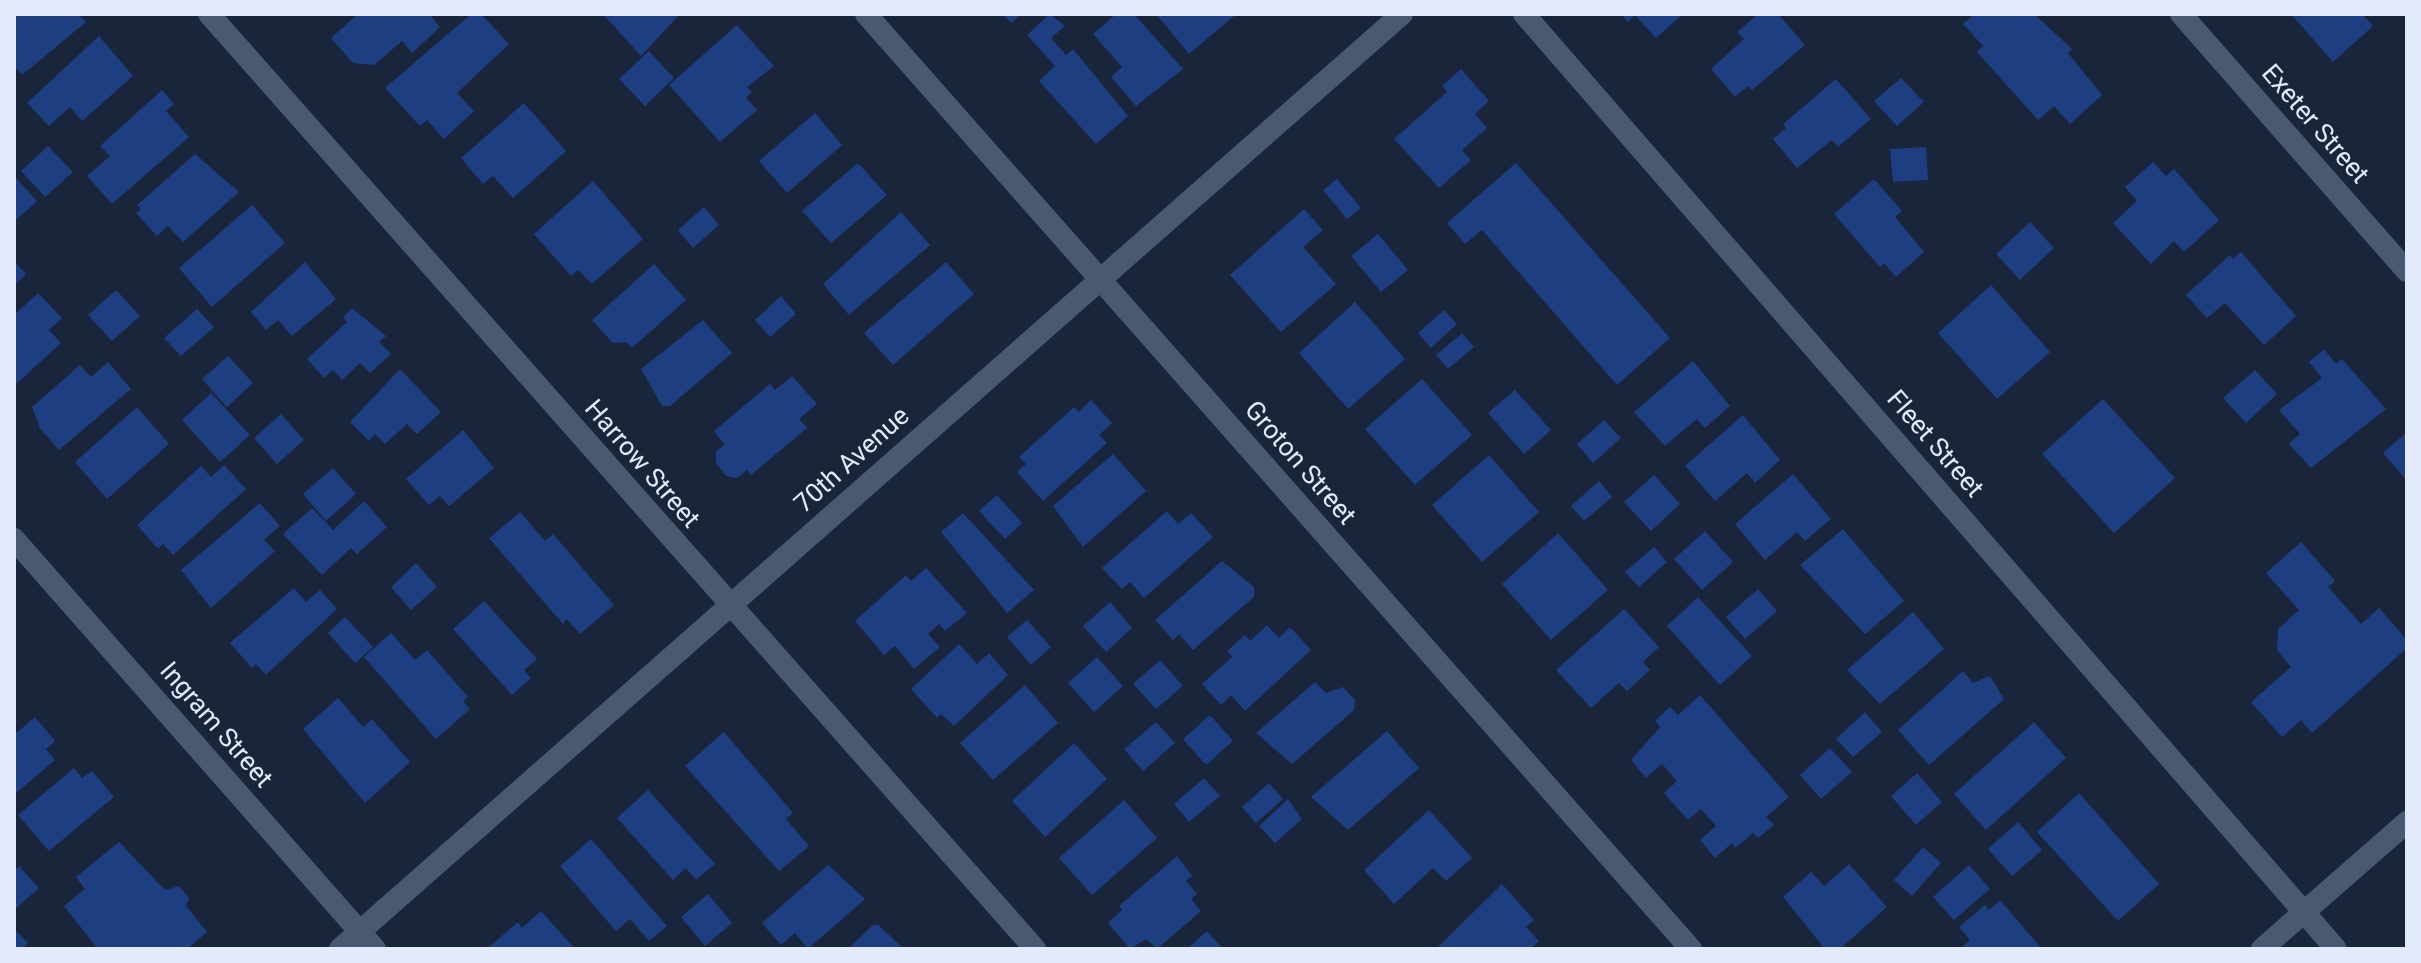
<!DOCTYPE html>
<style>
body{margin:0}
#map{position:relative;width:2421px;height:963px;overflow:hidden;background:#19253b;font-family:Roboto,sans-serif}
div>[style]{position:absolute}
.building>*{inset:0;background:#1e3e82}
.minor>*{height:22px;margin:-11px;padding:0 11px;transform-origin:11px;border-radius:11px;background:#4a5872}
span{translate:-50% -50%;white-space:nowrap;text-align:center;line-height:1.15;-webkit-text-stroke:7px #19253b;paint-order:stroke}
.street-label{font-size:26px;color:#e3ebfb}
.frame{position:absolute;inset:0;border:16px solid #e3ebfb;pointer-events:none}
</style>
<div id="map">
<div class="building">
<i style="clip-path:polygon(16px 14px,78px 14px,86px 22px,22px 75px,14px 66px)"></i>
<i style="clip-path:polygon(358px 14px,429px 14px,440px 27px,412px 53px,402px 41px,374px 65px,353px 63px,331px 38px)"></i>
<i style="clip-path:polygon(471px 14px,481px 14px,509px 44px,457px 93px,474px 111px,444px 139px,427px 120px,420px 126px,385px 88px)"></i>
<i style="clip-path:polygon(603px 14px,680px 14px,641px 56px)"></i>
<i style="clip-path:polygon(1003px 14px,1021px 14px,1011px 23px)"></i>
<i style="clip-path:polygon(1050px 14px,1065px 26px,1051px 38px,1066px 55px,1073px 49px,1128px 116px,1096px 144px,1039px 81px,1055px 66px,1027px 35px)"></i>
<i style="clip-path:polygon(1116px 14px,1134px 14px,1183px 69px,1136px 106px,1111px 77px,1122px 67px,1093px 34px)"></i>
<i style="clip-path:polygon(1156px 14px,1233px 14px,1234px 16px,1189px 54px)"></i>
<i style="clip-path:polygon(1621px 14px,1683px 14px,1656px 38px,1635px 15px,1628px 22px)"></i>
<i style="clip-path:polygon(1758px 14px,1778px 14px,1805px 45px,1752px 90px,1748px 86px,1735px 97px,1711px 69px,1744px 39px,1737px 32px)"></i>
<i style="clip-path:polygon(1975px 14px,2034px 14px,2072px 49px,2068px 53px,2102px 95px,2070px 124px,2054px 106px,2038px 120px,1977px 52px,1983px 46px,1963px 24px)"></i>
<i style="clip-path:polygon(2291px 14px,2362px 14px,2373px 26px,2333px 62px)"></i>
<i style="clip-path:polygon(737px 25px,774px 66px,747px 87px,752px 92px,746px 98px,757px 110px,720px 142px,669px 85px)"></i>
<i style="clip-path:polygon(99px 36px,133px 76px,82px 121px,70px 107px,49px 126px,27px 103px)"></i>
<i style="clip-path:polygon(649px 51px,674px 78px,645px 106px,619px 79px)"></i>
<i style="clip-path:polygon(1461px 69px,1489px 101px,1475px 114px,1487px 128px,1462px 150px,1471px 160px,1439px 188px,1394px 139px,1447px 92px,1442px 86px)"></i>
<i style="clip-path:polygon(1901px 78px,1924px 102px,1897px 126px,1874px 101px)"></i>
<i style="clip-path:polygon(1836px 79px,1871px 119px,1838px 147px,1832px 140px,1797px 168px,1773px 139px,1786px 128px,1783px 124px)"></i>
<i style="clip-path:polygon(162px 90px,174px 104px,166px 111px,189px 137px,112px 204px,87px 176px,110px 156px,100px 146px)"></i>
<i style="clip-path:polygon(524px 103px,566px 151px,513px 198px,493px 176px,483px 184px,461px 158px)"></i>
<i style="clip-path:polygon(815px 113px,842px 145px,787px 193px,759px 161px)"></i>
<i style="clip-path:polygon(48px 146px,73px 172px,45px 197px,21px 171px)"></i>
<i style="clip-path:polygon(1926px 147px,1928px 180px,1893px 182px,1890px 149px)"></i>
<i style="clip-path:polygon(195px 154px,239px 192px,183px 242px,168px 226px,157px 236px,136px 213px,141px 209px,137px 205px)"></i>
<i style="clip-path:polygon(2153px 162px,2166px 176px,2174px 169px,2219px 220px,2184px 252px,2174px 241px,2151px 264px,2113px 223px,2137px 201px,2125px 187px)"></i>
<i style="clip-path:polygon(858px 163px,887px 195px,831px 243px,802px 211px)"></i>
<i style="clip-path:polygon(1516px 163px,1670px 338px,1617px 385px,1482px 230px,1465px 244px,1447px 223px)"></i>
<i style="clip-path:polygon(14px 176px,37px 201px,14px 222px)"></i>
<i style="clip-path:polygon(1337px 179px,1361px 208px,1347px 219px,1323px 190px)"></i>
<i style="clip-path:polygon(1874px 179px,1902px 211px,1895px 217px,1924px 252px,1896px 277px,1884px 263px,1880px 267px,1834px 214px)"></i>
<i style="clip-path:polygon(593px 181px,643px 239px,592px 284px,578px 270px,571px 276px,534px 234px)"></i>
<i style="clip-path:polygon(252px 205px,285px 243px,212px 307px,179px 268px)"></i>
<i style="clip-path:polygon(704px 207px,719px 225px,693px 248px,678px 230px)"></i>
<i style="clip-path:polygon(1304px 209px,1323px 230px,1303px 247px,1336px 284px,1281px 332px,1230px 275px)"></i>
<i style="clip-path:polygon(901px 212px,930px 245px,849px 315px,823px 284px)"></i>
<i style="clip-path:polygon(2030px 222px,2054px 248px,2020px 280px,1996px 254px)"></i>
<i style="clip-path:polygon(1378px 234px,1408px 270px,1381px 292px,1351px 256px)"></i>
<i style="clip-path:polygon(2241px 252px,2296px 316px,2264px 345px,2225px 303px,2207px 318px,2186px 295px,2230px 255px,2233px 259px)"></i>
<i style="clip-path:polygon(14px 261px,26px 274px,14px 286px)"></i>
<i style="clip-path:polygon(305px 262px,336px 299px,292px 336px,278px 320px,266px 330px,251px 312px)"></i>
<i style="clip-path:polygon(946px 262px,974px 294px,893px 365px,864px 333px)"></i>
<i style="clip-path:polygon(654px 264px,686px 300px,632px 348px,626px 342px,613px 343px,592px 320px)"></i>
<i style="clip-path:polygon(1991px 285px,2050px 352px,1997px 399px,1938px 333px)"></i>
<i style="clip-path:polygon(116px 290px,140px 316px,112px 341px,88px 315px)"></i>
<i style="clip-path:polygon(38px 293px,62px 318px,49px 330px,61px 343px,14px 386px,14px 315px)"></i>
<i style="clip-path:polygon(781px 296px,796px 314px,770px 337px,755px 320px)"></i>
<i style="clip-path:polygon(1355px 302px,1405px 359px,1348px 409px,1299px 353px)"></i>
<i style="clip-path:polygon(352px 308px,386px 336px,379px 342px,391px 354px,370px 373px,360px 363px,342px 380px,333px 370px,324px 378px,307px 359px,347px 322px,343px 317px)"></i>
<i style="clip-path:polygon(197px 309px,214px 327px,181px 356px,164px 338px)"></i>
<i style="clip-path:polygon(1444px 310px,1457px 324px,1431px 348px,1418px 333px)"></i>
<i style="clip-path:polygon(703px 320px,732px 353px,670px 406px,662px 406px,641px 369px)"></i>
<i style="clip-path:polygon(1462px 333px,1474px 347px,1448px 369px,1436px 355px)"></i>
<i style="clip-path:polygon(2324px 349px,2336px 364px,2342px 359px,2386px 409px,2311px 468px,2289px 444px,2300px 434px,2279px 410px,2322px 378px,2309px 362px)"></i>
<i style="clip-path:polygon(228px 356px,253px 383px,227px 407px,202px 379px)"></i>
<i style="clip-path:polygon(1693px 361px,1730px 406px,1705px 428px,1697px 419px,1665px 446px,1634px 412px)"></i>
<i style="clip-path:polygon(108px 362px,131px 389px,59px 450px,40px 428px,32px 407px,80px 365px,91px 377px)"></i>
<i style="clip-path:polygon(400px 369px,441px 412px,417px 434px,407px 424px,385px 444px,375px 434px,369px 441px,350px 422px)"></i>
<i style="clip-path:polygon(2255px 370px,2277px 394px,2246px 423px,2223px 398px)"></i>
<i style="clip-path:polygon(792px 376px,817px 404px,799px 419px,807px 428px,751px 475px,747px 470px,737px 478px,726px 476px,716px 463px,716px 451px,725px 445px,714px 431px,770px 384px,775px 390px)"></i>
<i style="clip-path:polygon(1422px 379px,1472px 435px,1415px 485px,1365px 429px)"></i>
<i style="clip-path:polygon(1515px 390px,1551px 430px,1524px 454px,1488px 413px)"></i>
<i style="clip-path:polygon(211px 393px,250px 435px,220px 462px,182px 420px)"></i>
<i style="clip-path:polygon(2103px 399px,2175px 478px,2114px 533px,2042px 454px)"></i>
<i style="clip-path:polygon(1091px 400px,1112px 423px,1099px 435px,1107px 443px,1043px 501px,1017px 472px,1026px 464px,1019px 457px,1074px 407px,1079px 412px)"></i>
<i style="clip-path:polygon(137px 407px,169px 444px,107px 499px,75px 462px)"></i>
<i style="clip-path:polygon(281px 414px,304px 440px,277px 464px,254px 438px)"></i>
<i style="clip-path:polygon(1743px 415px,1780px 460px,1755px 483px,1747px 473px,1715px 501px,1685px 466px)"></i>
<i style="clip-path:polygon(1604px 420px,1621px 438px,1593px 463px,1577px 444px)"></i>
<i style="clip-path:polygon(463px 430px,494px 468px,449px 506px,440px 496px,429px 505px,406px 479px)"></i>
<i style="clip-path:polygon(2407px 432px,2407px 481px,2383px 453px)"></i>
<i style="clip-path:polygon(1113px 454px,1146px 491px,1083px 547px,1053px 506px)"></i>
<i style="clip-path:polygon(1489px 455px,1539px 512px,1482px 562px,1432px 505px)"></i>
<i style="clip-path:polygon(224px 465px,246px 489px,173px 555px,163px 544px,158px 549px,137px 525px,201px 466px,211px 477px)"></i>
<i style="clip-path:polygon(333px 468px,356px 494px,326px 521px,303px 494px)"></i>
<i style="clip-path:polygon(1793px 474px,1831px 519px,1805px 541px,1797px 532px,1765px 560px,1735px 524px)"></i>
<i style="clip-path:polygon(1654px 475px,1680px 504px,1651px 531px,1624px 502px)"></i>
<i style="clip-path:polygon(1599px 481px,1612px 497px,1584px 521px,1571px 506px)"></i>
<i style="clip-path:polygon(997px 495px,1022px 523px,1005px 539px,979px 511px)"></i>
<i style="clip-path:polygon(364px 501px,387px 527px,357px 554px,351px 548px,322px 575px,283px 534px,312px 508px,333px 530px)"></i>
<i style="clip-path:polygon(260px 503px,280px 526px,264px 540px,275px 551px,211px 608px,181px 570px)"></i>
<i style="clip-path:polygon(1167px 511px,1178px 524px,1191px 513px,1213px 537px,1144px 598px,1130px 582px,1122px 589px,1102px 568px)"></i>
<i style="clip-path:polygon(520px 512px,545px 541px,553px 534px,614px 605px,580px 634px,567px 619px,563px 624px,489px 538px)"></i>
<i style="clip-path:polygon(963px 513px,1034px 590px,1007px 613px,941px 532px)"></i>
<i style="clip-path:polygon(1843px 529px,1904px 601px,1865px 634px,1800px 565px)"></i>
<i style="clip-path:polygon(1705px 531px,1733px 562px,1702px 590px,1674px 559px)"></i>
<i style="clip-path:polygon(1558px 533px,1608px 590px,1551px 640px,1502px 584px)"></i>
<i style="clip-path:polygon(2301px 542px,2335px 581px,2328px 587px,2361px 624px,2379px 608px,2407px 640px,2407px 648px,2312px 733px,2301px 720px,2282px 737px,2251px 702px,2291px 667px,2277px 650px,2278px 629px,2299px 610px,2266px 573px)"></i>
<i style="clip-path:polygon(1654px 547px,1667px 562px,1639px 587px,1625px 572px)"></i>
<i style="clip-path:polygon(1222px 561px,1254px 587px,1254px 597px,1193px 650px,1179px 634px,1173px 640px,1155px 620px)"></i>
<i style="clip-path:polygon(416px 563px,437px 587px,411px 610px,391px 587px)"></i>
<i style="clip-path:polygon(926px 568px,967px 613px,945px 631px,939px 624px,928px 634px,940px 647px,914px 669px,895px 646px,884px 655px,855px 621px,906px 575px,911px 581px)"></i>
<i style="clip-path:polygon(294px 588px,306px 602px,320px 590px,337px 609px,266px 675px,256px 664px,252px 668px,230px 643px)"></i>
<i style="clip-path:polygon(1758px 589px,1777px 611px,1745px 639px,1726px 617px)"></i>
<i style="clip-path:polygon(1698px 597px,1752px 656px,1720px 685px,1667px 626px)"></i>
<i style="clip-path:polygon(484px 601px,537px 659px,524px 670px,531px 678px,512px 695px,453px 629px)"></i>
<i style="clip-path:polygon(1110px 602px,1132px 628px,1106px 652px,1083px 626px)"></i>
<i style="clip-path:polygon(1624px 609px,1659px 647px,1643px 662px,1650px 670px,1627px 691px,1619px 683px,1591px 708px,1556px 670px)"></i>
<i style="clip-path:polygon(1913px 612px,1944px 649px,1880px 704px,1847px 670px)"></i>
<i style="clip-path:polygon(345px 617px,373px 647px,355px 663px,328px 633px)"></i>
<i style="clip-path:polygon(1027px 620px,1051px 647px,1031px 665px,1007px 637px)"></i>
<i style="clip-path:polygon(1267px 625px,1279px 638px,1290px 627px,1311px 650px,1245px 711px,1231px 695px,1221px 705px,1202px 684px,1232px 657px,1227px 651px,1245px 635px,1250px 641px)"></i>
<i style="clip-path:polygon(391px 633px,415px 660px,427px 650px,468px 697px,463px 701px,470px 709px,436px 739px,364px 657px)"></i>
<i style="clip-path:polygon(959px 644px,977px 664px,989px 653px,1008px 675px,954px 726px,941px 714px,937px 718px,911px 689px)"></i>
<i style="clip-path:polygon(1097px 657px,1123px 686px,1094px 712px,1068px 683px)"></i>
<i style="clip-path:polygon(1160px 660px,1183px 686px,1156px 709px,1133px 684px)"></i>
<i style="clip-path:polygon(1963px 671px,1973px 683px,1990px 676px,2004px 699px,1929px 765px,1898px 730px)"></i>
<i style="clip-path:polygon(1315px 682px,1326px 693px,1343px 687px,1355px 700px,1354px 710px,1292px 764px,1256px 733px)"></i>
<i style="clip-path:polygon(1025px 685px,1058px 723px,993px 780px,960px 743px)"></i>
<i style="clip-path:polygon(1700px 695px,1789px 797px,1766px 817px,1774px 825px,1758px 838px,1753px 833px,1735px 848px,1732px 843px,1715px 858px,1700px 840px,1716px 826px,1701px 809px,1688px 820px,1664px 793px,1677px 781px,1662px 764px,1646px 778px,1631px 760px,1660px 727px,1655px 721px,1670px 707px,1678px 715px)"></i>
<i style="clip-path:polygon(338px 698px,363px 727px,372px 719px,410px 762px,365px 803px,303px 729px)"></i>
<i style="clip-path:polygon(1865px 712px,1882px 732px,1853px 757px,1836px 739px)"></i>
<i style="clip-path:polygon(1210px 715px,1233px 741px,1206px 765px,1183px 739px)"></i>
<i style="clip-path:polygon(35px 717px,55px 741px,46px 749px,55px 760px,14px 795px,14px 735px)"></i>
<i style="clip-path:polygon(1156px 722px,1175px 743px,1143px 771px,1124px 749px)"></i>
<i style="clip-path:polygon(2034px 722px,2066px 758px,1986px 830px,1954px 794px)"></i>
<i style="clip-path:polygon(1387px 731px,1419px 768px,1348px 830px,1311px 797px)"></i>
<i style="clip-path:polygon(724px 732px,793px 813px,786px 819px,809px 846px,779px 871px,685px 766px)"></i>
<i style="clip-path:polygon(1074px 743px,1107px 779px,1045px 837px,1012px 801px)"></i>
<i style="clip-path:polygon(1830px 748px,1852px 772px,1821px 799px,1800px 775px)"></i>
<i style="clip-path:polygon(74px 768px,82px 778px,92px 771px,114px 797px,49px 851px,18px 815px)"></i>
<i style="clip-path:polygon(1917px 773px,1942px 802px,1916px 825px,1891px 796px)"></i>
<i style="clip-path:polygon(1204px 778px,1220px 796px,1189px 822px,1174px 804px)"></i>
<i style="clip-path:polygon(1269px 783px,1283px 799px,1256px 823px,1242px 807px)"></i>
<i style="clip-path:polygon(648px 790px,715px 864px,696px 880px,686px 868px,673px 880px,617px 818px)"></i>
<i style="clip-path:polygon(2079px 793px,2159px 884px,2118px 921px,2037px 832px)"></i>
<i style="clip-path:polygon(1288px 799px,1302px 819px,1275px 843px,1259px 826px)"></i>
<i style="clip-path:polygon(1124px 800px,1157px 838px,1092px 895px,1059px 858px)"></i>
<i style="clip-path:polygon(1429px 810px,1472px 858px,1446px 881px,1433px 868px,1394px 904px,1364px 870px)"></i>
<i style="clip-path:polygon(2018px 822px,2042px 850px,2012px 876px,1988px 849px)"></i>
<i style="clip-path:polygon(591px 839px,667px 926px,649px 941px,630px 919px,616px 931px,560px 866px)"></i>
<i style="clip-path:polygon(119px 842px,165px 890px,179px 886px,189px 898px,186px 906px,207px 932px,187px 949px,98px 949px,64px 906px,85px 889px,76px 877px)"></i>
<i style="clip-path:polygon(1923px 847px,1941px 863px,1912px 896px,1894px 880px)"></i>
<i style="clip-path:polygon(1177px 856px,1192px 876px,1186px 881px,1197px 894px,1191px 899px,1201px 911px,1157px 949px,1146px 939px,1130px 949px,1108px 923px,1122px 910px,1119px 906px)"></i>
<i style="clip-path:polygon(1849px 864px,1887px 907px,1840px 949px,1825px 949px,1783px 897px,1811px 872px,1824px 886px)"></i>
<i style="clip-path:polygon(828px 865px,865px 899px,808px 949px,795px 933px,781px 945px,762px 923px)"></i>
<i style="clip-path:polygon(1969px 865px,1990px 889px,1954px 920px,1933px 897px)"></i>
<i style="clip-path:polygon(19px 866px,39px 888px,14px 910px,14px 871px)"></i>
<i style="clip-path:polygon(1502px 884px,1534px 920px,1526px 927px,1539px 941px,1530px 949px,1436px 949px)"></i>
<i style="clip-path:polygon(708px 894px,732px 923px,705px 946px,681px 917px)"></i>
<i style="clip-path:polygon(2000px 900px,2042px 949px,1960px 949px,1970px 940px,1959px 927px,1985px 905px,1989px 910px)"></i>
<i style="clip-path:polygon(541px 911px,575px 949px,487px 949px,518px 922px,522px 928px)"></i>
<i style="clip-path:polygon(873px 925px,878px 925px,904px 949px,848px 949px)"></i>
<i style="clip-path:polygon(14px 929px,28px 943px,22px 949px,14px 949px)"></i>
<i style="clip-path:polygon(1207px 931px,1223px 949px,1187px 949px)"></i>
</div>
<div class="minor">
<i style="left:209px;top:14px;width:1248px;rotate:48.54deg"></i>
<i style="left:866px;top:14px;width:1247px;rotate:48.58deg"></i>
<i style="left:1524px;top:14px;width:1238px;rotate:49.03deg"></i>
<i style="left:2181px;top:14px;width:342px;rotate:48.7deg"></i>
<i style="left:14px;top:539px;width:546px;rotate:48.64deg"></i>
<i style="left:340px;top:949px;width:1415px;rotate:-41.36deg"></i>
<i style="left:2262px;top:949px;width:193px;rotate:-41.2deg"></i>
</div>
<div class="street-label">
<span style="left:2315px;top:124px;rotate:49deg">Exeter Street</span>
<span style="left:1935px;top:444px;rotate:49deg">Fleet Street</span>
<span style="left:852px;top:460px;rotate:-42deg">70th Avenue</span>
<span style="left:1300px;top:463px;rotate:49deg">Groton Street</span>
<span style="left:642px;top:464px;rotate:49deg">Harrow Street</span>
<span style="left:216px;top:725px;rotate:49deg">Ingram Street</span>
</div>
<div class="frame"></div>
</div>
